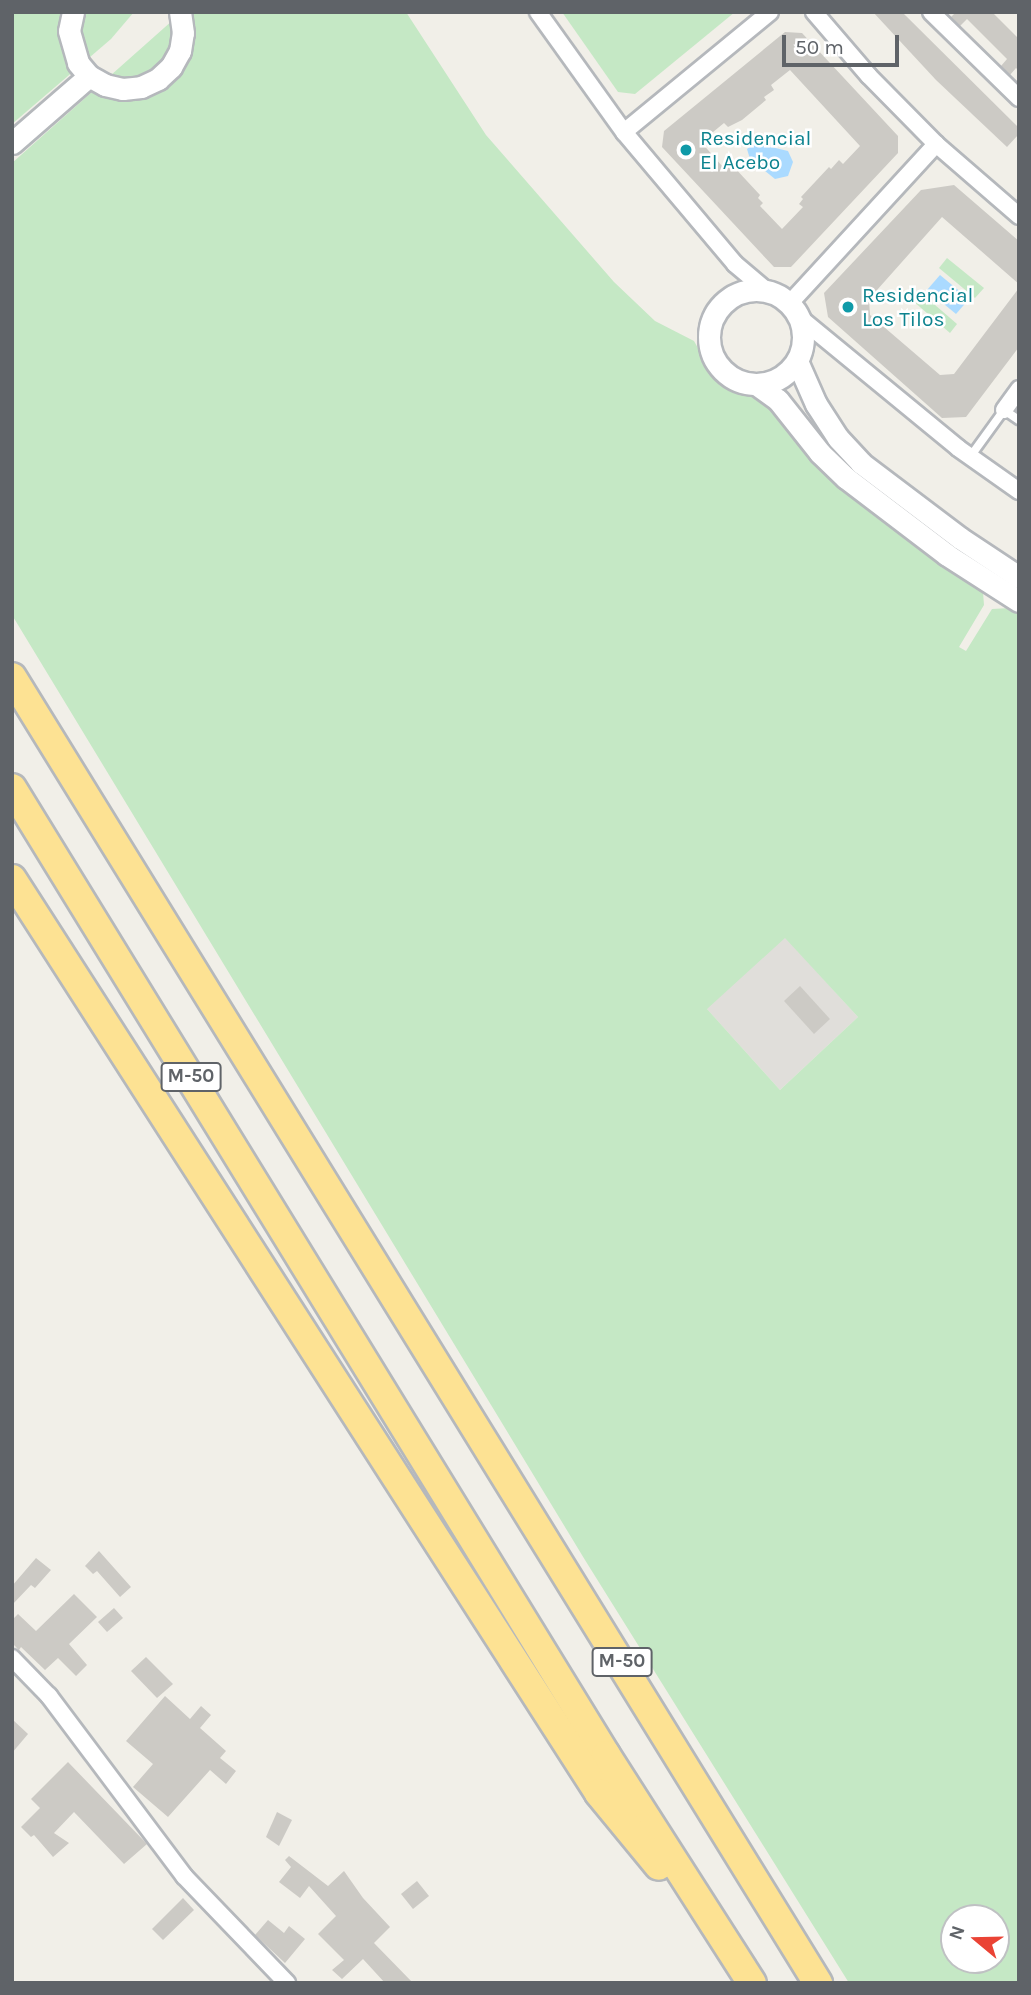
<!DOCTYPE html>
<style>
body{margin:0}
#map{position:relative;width:1031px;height:1995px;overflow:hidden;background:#f1efe8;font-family:Karla,sans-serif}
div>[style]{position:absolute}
.industrial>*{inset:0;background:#e0deda}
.green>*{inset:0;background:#c5e8c5}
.water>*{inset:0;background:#aadaff}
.building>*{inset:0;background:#cccac5}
.roads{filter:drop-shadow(2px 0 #b5b8bc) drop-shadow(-2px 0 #b5b8bc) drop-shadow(0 2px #b5b8bc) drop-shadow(0 -2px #b5b8bc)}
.lane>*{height:8px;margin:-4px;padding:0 4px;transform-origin:4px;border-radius:4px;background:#fff}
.street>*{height:16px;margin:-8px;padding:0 8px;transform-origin:8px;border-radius:8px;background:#fff}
.secondary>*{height:21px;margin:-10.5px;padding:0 10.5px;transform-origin:10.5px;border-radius:10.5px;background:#fff}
.secondary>.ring{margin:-10.5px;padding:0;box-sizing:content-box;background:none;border:21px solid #fff;border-radius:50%}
.highway>*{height:28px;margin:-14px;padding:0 14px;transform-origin:14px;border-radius:14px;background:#fde293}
.dots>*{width:19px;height:19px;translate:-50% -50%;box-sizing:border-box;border:4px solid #fff;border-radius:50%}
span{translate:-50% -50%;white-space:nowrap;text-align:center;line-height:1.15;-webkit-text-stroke:5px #fff;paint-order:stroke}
.shield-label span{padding:2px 5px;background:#fff;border:2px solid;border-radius:5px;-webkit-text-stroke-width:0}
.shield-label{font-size:19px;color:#5f6368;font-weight:700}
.culture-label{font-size:21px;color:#0d838f}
.left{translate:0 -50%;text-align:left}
.frame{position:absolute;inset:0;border:14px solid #5f6368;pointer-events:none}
.north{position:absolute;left:940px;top:1904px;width:70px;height:70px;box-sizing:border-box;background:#fff;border:2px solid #bfc1c3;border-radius:50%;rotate:289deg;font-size:19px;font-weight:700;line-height:28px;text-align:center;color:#5f6368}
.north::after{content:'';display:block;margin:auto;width:24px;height:32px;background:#ea4335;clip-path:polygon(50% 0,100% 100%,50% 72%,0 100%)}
.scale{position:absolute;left:782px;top:35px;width:117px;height:32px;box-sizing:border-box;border:4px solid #5f6368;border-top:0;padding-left:9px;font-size:21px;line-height:24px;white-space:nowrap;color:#5f6368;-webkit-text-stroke:5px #fff;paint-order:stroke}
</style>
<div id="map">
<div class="industrial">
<i style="clip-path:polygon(785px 937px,858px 1017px,780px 1090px,706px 1008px)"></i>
</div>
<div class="green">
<i style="clip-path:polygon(12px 12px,134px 12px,111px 39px,12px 124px)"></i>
<i style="clip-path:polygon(evenodd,182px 12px,406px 12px,486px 135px,614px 282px,655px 321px,694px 341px,717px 382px,758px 399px,771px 409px,849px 493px,914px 544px,983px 592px,984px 605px,959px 647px,966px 651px,992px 609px,1010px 608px,1019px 613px,1019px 1983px,849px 1983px,585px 1560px,12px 615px,12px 163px,182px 12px,785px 938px,858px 1017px,780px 1090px,707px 1009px,785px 938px,182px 12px,954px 1918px,996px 1918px,996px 1960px,954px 1960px,954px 1918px)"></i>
<i style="clip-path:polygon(562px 12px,735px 12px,635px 94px,618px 92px)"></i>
<i style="clip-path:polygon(947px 258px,984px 288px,975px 298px,939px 268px)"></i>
<i style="clip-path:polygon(920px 292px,957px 324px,950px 333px,913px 301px)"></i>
</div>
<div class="water">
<i style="clip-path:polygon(755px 143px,788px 151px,793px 162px,788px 176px,775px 179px,750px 159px,747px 149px)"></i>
<i style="clip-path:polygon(940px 275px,969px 299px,956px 314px,927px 290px)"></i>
</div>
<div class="building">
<i style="clip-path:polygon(873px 12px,902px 12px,1019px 128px,1019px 134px,1007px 147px,936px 80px)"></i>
<i style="clip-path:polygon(956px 12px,992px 12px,1019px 39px,1019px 71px,1016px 68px,1010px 75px,1001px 66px,1007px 59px,967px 19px,960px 26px,951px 17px)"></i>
<i style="clip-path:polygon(evenodd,785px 32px,802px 33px,898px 136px,898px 153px,791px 267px,774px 267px,662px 147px,664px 131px,785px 32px,790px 70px,860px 146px,843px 164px,839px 160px,831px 169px,829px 167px,801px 197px,803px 199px,799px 204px,803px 207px,782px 229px,760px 206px,763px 203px,758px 198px,760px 195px,733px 166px,731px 168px,726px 162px,722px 166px,701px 142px,724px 123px,728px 127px,742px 120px,766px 100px,764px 97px,774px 90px,771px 85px,790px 70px)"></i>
<i style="clip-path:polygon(954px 185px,1019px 241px,1019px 284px,942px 217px,869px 299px,870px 315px,940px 375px,954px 374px,1019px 288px,1019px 347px,966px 417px,942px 418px,828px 317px,824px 293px,921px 190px)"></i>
<i style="clip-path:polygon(800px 986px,830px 1019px,814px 1034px,784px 1001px)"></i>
<i style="clip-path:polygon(99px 1551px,131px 1587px,120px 1597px,97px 1571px,93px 1574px,85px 1566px)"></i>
<i style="clip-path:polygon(36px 1558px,51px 1570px,35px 1588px,31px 1585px,12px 1605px,12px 1586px)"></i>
<i style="clip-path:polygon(74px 1594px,97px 1617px,69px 1644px,87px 1665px,76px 1676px,58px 1658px,45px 1670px,21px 1647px,19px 1650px,12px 1643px,12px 1620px,18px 1614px,36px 1631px)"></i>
<i style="clip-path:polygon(114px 1608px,123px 1618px,107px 1632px,98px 1622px)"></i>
<i style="clip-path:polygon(146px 1657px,173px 1684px,157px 1698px,131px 1671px)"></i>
<i style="clip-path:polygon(165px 1696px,190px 1719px,201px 1706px,211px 1715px,200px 1728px,226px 1751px,220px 1758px,236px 1771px,226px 1784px,210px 1770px,168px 1817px,133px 1787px,153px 1764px,126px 1741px)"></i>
<i style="clip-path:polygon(12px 1719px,28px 1734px,12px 1753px)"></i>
<i style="clip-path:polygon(68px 1762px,147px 1844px,124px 1864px,74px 1812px,54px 1833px,69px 1843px,53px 1857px,34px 1835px,31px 1837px,21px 1827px,40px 1808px,31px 1799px)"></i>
<i style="clip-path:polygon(277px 1812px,292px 1820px,279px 1846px,266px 1837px)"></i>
<i style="clip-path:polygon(289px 1856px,328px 1886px,344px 1871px,363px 1898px,390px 1927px,374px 1943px,413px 1983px,385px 1983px,363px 1959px,342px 1979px,332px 1970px,344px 1960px,318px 1934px,336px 1916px,309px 1886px,300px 1898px,279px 1882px,291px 1867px,285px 1860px)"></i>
<i style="clip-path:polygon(417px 1881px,429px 1896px,413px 1909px,401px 1894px)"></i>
<i style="clip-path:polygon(183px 1898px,194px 1910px,163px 1940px,152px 1929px)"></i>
<i style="clip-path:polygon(268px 1920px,284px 1933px,289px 1926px,305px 1939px,285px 1963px,255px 1935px)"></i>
</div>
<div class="roads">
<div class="lane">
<i style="left:970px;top:457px;width:58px;rotate:-54.1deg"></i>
<i style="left:1004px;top:410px;width:18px;rotate:34deg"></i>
</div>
<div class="street">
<i style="left:538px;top:12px;width:148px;rotate:54.4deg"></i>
<i style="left:624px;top:132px;width:172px;rotate:49.9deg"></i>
<i style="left:735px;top:264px;width:39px;rotate:40deg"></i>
<i style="left:814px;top:12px;width:84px;rotate:49.3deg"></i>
<i style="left:869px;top:76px;width:95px;rotate:45.4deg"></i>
<i style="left:936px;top:144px;width:110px;rotate:40.9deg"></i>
<i style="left:931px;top:12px;width:123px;rotate:44.3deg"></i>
<i style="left:624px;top:132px;width:189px;rotate:-39.4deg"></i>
<i style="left:790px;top:303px;width:216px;rotate:-47.4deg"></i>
<i style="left:800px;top:318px;width:205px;rotate:39.4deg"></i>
<i style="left:958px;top:448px;width:75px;rotate:35.2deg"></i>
<i style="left:1004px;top:410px;width:26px;rotate:-54deg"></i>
<i style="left:12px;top:1658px;width:53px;rotate:45.8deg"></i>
<i style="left:49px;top:1696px;width:225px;rotate:53.1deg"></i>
<i style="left:184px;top:1876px;width:149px;rotate:46.1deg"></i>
</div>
<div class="secondary">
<i style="left:73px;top:12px;width:19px;rotate:102deg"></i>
<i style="left:69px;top:31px;width:33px;rotate:74deg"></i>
<i style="left:78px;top:63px;width:17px;rotate:50deg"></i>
<i style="left:89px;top:76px;width:18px;rotate:29deg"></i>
<i style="left:105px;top:85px;width:18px;rotate:13deg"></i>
<i style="left:123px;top:89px;width:18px;rotate:-6deg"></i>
<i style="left:141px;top:87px;width:19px;rotate:-25deg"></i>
<i style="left:158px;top:79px;width:18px;rotate:-43deg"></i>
<i style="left:171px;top:67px;width:18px;rotate:-61deg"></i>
<i style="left:180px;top:51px;width:18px;rotate:-81deg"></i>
<i style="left:183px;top:33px;width:21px;rotate:-98deg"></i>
<i style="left:12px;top:143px;width:102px;rotate:-41deg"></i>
<i class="ring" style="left:709px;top:290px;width:73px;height:73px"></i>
<i style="left:797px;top:361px;width:47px;rotate:66.2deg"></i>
<i style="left:816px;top:404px;width:40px;rotate:57.1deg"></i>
<i style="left:838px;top:438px;width:34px;rotate:47deg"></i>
<i style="left:861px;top:463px;width:124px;rotate:37.1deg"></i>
<i style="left:960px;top:538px;width:71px;rotate:33.5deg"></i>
<i style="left:756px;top:384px;width:27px;rotate:36deg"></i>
<i style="left:778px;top:400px;width:68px;rotate:51.6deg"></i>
<i style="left:820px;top:453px;width:36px;rotate:44deg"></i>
<i style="left:846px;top:478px;width:127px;rotate:37.3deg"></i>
<i style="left:947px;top:555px;width:85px;rotate:32.6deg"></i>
</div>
<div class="highway">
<i style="left:12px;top:677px;width:1535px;rotate:58.32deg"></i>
<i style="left:12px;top:788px;width:1135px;rotate:58.44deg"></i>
<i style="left:606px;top:1755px;width:271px;rotate:57.4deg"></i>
<i style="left:12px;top:879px;width:1086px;rotate:57.29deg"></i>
<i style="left:599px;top:1793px;width:94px;rotate:50.6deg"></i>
</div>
</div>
<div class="dots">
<i style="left:686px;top:150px;background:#0f9aa8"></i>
<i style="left:848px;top:307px;background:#0f9aa8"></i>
</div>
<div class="shield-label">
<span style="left:191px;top:1077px">M-50</span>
<span style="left:622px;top:1662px">M-50</span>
</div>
<div class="culture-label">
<span class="left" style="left:700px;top:150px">Residencial<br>El Acebo</span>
<span class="left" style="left:862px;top:307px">Residencial<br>Los Tilos</span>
</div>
<div class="frame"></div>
<div class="north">N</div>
<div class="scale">50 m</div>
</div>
